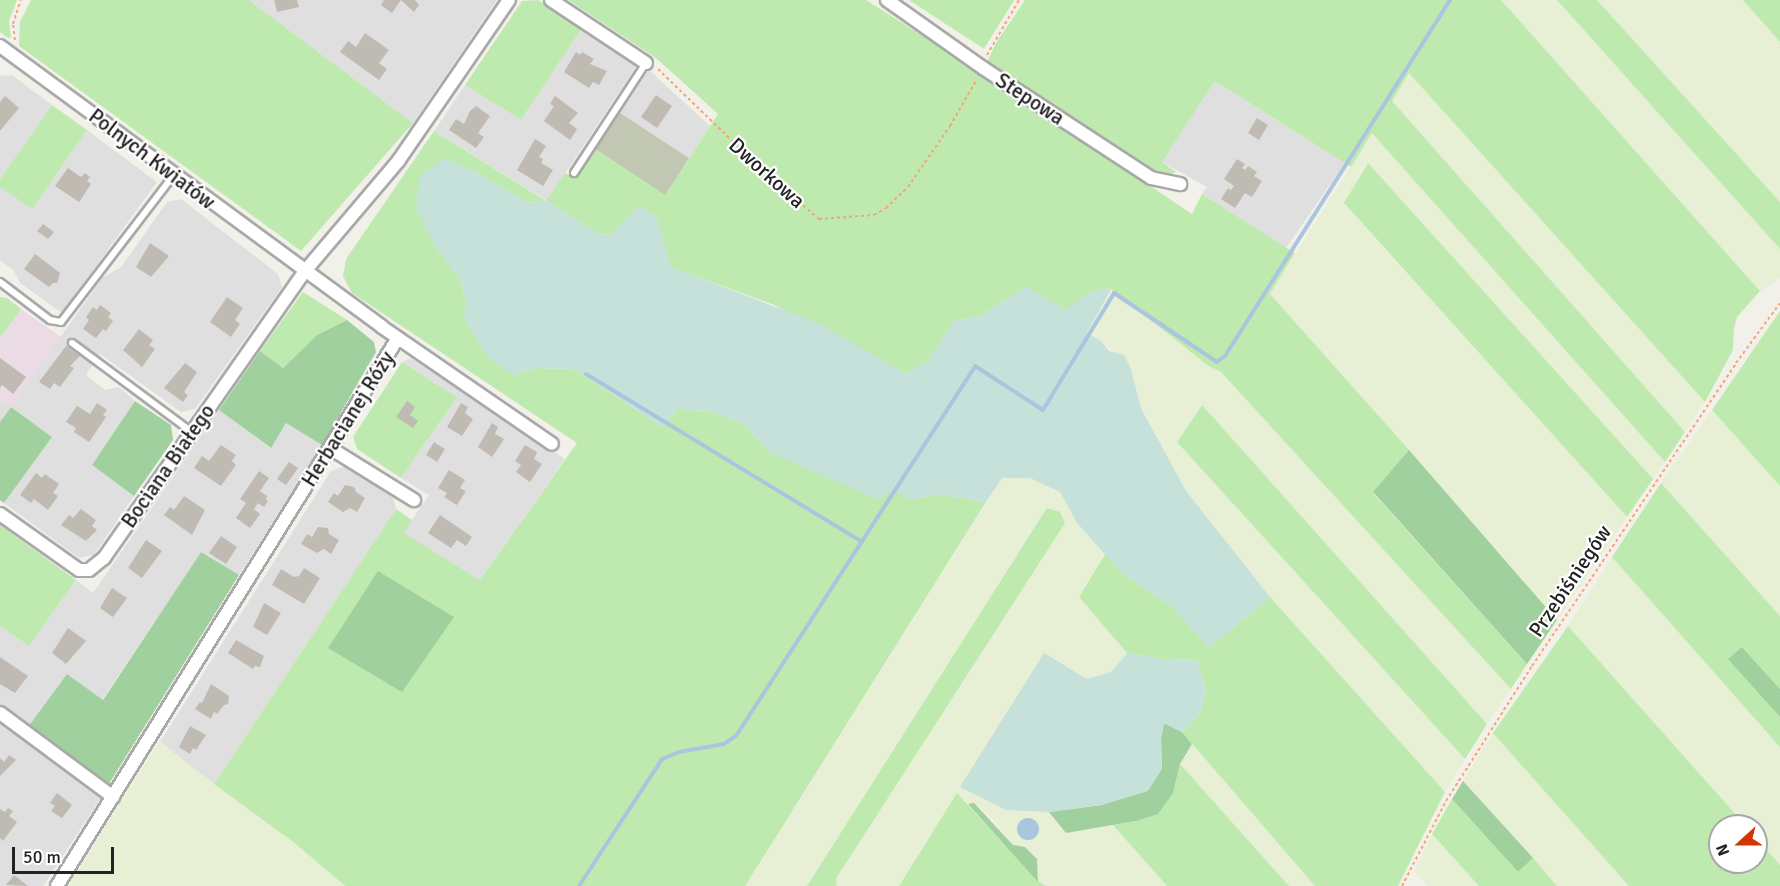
<!DOCTYPE html>
<meta charset="utf-8">
<style>
body{margin:0}
#map{position:relative;width:1780px;height:886px;overflow:hidden;background:#f2f1e9;font-family:Signika,sans-serif}
div>[style]{position:absolute}
.residential>*{inset:0;background:#e0dfdf}
.industrial>*{inset:0;background:#ebdbe4}
.construction>*{inset:0;background:#c2c7b4}
.farmland>*{inset:0;background:#e7f0d5}
.grass>*{inset:0;background:#beeab0}
.forest>*{inset:0;background:#a0d09e}
.wetland>*{inset:0;background:#c6e0da}
.water>*{inset:0;background:#aac5de}
.round{border-radius:50%}
.stream>*{height:4px;margin:-2px;padding:0 2px;transform-origin:2px;border-radius:2px;background:#aac5de}
.building>*{inset:0;background:#bfbbb2}
.path>*{height:2px;margin-top:-1px;transform-origin:0;background:repeating-linear-gradient(90deg,#f9a372 0 3px,transparent 0 6px)}
.roads{filter:drop-shadow(2px 0 #a9a9a9) drop-shadow(-2px 0 #a9a9a9) drop-shadow(0 2px #a9a9a9) drop-shadow(0 -2px #a9a9a9)}
.service>*{height:6px;margin:-3px;padding:0 3px;transform-origin:3px;border-radius:3px;background:#fff}
.minor>*{height:12px;margin:-6px;padding:0 6px;transform-origin:6px;border-radius:6px;background:#fff}
span{translate:-50% -50%;white-space:nowrap;text-align:center;line-height:1.15;-webkit-text-stroke:4.5px #fff;paint-order:stroke}
.street-label{font-size:21px;color:#222}
.north{position:absolute;left:1708px;top:814px;width:60px;height:60px;box-sizing:border-box;background:#fff;border:2px solid #a7a7a7;border-radius:50%;rotate:249deg;font-size:16px;font-weight:700;line-height:24px;text-align:center;color:#222}
.north::after{content:'';display:block;margin:auto;width:21px;height:27px;background:#d23701;clip-path:polygon(50% 0,100% 100%,50% 72%,0 100%)}
.scale{position:absolute;left:12px;top:847px;width:102px;height:27px;box-sizing:border-box;border:3px solid #222;border-top:0;padding-left:8px;font-size:18px;line-height:21px;white-space:nowrap;color:#222;-webkit-text-stroke:4px #fff;paint-order:stroke}
</style>
<div id="map">
<div class="residential">
<i style="clip-path:polygon(249px 0,497px 0,413px 123px)"></i>
<i style="clip-path:polygon(582px 28px,633px 61px,635px 68px,547px 201px,434px 131px,465px 85px,521px 120px)"></i>
<i style="clip-path:polygon(649px 70px,710px 126px,689px 158px,620px 113px)"></i>
<i style="clip-path:polygon(12px 75px,52px 105px,0 179px,0 76px)"></i>
<i style="clip-path:polygon(1215px 81px,1345px 163px,1286px 248px,1202px 194px,1207px 187px,1162px 162px)"></i>
<i style="clip-path:polygon(87px 130px,157px 182px,62px 313px,20px 283px,14px 271px,0 260px,0 187px,32px 208px)"></i>
<i style="clip-path:polygon(181px 199px,278px 274px,282px 287px,195px 409px,181px 412px,100px 354px,86px 375px,105px 390px,119px 387px,135px 401px,92px 465px,134px 496px,94px 555px,79px 558px,4px 503px,52px 437px,11px 407px,0 422px,0 399px,11px 407px,102px 278px,121px 267px,167px 202px)"></i>
<i style="clip-path:polygon(411px 358px,565px 459px,480px 580px,403px 533px,429px 495px,401px 478px,457px 397px,402px 362px)"></i>
<i style="clip-path:polygon(219px 410px,270px 448px,286px 423px,322px 445px,239px 575px,201px 552px,102px 700px,67px 674px,28px 727px,0 706px,0 626px,29px 646px,76px 580px,93px 593px)"></i>
<i style="clip-path:polygon(345px 466px,393px 496px,396px 509px,214px 784px,160px 742px,331px 471px)"></i>
<i style="clip-path:polygon(0 722px,101px 798px,43px 886px,0 886px)"></i>
</div>
<div class="industrial">
<i style="clip-path:polygon(21px 309px,61px 337px,11px 407px,0 399px,0 338px)"></i>
</div>
<div class="construction">
<i style="clip-path:polygon(620px 113px,689px 158px,666px 196px,595px 149px)"></i>
</div>
<div class="farmland">
<i style="clip-path:polygon(1501px 0,1557px 0,1780px 249px,1780px 278px,1760px 291px)"></i>
<i style="clip-path:polygon(1597px 0,1743px 0,1780px 42px,1780px 202px)"></i>
<i style="clip-path:polygon(1409px 72px,1705px 402px,1685px 432px,1391px 101px)"></i>
<i style="clip-path:polygon(1372px 132px,1665px 462px,1653px 479px,1367px 163px,1344px 204px,1627px 517px,1557px 620px,1270px 294px)"></i>
<i style="clip-path:polygon(1111px 289px,1210px 367px,1220px 371px,1511px 689px,1487px 724px,1201px 405px,1177px 442px,1465px 759px,1445px 792px,1270px 597px,1186px 491px,1141px 407px,1131px 369px,1101px 341px,1087px 333px)"></i>
<i style="clip-path:polygon(1712px 410px,1780px 486px,1780px 616px,1661px 483px)"></i>
<i style="clip-path:polygon(1002px 478px,1030px 478px,1060px 492px,1077px 523px,1106px 553px,1079px 597px,1127px 653px,1111px 672px,1087px 679px,1071px 670px,1006px 810px,1049px 812px,1066px 833px,1113px 825px,1167px 886px,1046px 886px,1038px 882px,1037px 859px,1013px 845px,992px 819px,974px 803px,968px 804px,957px 793px,899px 886px,836px 886px,837px 877px,1052px 508px,1047px 509px,807px 886px,745px 886px)"></i>
<i style="clip-path:polygon(1612px 557px,1780px 747px,1780px 865px,1756px 838px,1756px 826px,1746px 826px,1568px 626px)"></i>
<i style="clip-path:polygon(1493px 733px,1629px 886px,1557px 886px,1463px 781px)"></i>
<i style="clip-path:polygon(159px 742px,296px 844px,345px 886px,68px 886px)"></i>
<i style="clip-path:polygon(1192px 744px,1315px 886px,1289px 886px,1180px 764px)"></i>
<i style="clip-path:polygon(1432px 834px,1479px 886px,1427px 886px,1414px 871px)"></i>
</div>
<div class="grass">
<i style="clip-path:polygon(0 0,17px 0,9px 21px,11px 37px,8px 38px,0 32px)"></i>
<i style="clip-path:polygon(31px 0,249px 0,413px 123px,301px 251px,19px 46px,20px 22px)"></i>
<i style="clip-path:polygon(538px 0,582px 28px,521px 120px,465px 85px,522px 1px)"></i>
<i style="clip-path:polygon(568px 0,866px 0,1002px 86px,1192px 214px,1202px 194px,1295px 253px,1270px 294px,1409px 450px,1373px 493px,1527px 664px,1511px 689px,1220px 371px,1210px 367px,1111px 289px,1093px 291px,1065px 310px,1026px 287px,980px 316px,954px 321px,928px 361px,906px 374px,774px 305px,670px 267px,657px 219px,640px 205px,612px 235px,598px 234px,547px 201px,528px 203px,473px 171px,435px 246px,460px 279px,466px 303px,512px 375px,536px 368px,575px 369px,662px 427px,678px 409px,709px 411px,743px 423px,771px 453px,894px 489px,909px 500px,940px 494px,986px 502px,745px 886px,345px 886px,296px 844px,214px 784px,396px 509px,412px 520px,404px 533px,480px 580px,577px 443px,352px 293px,343px 276px,346px 259px,434px 131px,546px 201px,565px 173px,575px 178px,595px 149px,665px 195px,718px 114px,656px 58px)"></i>
<i style="clip-path:polygon(909px 0,1014px 0,984px 49px)"></i>
<i style="clip-path:polygon(1025px 0,1501px 0,1760px 291px,1737px 317px,1734px 328px,1733px 350px,1705px 402px,1409px 73px,1392px 101px,1685px 432px,1665px 462px,1372px 133px,1351px 167px,1215px 81px,1162px 162px,1176px 172px,1161px 178px,989px 68px,988px 60px,996px 43px)"></i>
<i style="clip-path:polygon(1557px 0,1597px 0,1780px 202px,1780px 249px)"></i>
<i style="clip-path:polygon(1743px 0,1780px 0,1780px 42px)"></i>
<i style="clip-path:polygon(52px 105px,87px 130px,32px 209px,0 187px,0 179px)"></i>
<i style="clip-path:polygon(1368px 163px,1653px 479px,1627px 517px,1344px 203px)"></i>
<i style="clip-path:polygon(303px 292px,347px 320px,317px 335px,283px 368px,260px 351px)"></i>
<i style="clip-path:polygon(0 297px,7px 298px,21px 309px,0 338px)"></i>
<i style="clip-path:polygon(1780px 311px,1780px 486px,1712px 410px)"></i>
<i style="clip-path:polygon(402px 362px,457px 397px,401px 478px,357px 449px,353px 437px)"></i>
<i style="clip-path:polygon(1202px 405px,1487px 724px,1465px 759px,1177px 442px)"></i>
<i style="clip-path:polygon(1661px 483px,1780px 616px,1780px 689px,1742px 647px,1729px 659px,1780px 717px,1780px 747px,1612px 557px)"></i>
<i style="clip-path:polygon(1047px 508px,1060px 512px,1065px 523px,837px 877px,836px 886px,807px 886px)"></i>
<i style="clip-path:polygon(0 525px,76px 580px,29px 646px,0 626px)"></i>
<i style="clip-path:polygon(1106px 553px,1122px 573px,1171px 606px,1210px 647px,1270px 597px,1445px 792px,1398px 886px,1315px 886px,1182px 732px,1200px 713px,1206px 691px,1197px 659px,1168px 660px,1127px 653px,1079px 597px)"></i>
<i style="clip-path:polygon(1568px 626px,1746px 826px,1720px 826px,1720px 862px,1756px 862px,1756px 838px,1780px 865px,1780px 886px,1629px 886px,1493px 733px)"></i>
<i style="clip-path:polygon(1180px 764px,1289px 886px,1167px 886px,1113px 825px,1136px 821px,1173px 793px)"></i>
<i style="clip-path:polygon(957px 793px,1038px 881px,1046px 886px,899px 886px)"></i>
<i style="clip-path:polygon(1452px 799px,1518px 872px,1533px 858px,1557px 886px,1479px 886px,1432px 834px)"></i>
</div>
<div class="forest">
<i style="clip-path:polygon(347px 320px,374px 342px,376px 352px,322px 445px,286px 423px,271px 448px,219px 410px,260px 351px,283px 368px,317px 335px)"></i>
<i style="clip-path:polygon(135px 401px,171px 425px,173px 440px,134px 496px,92px 465px)"></i>
<i style="clip-path:polygon(11px 407px,52px 437px,4px 503px,0 500px,0 422px)"></i>
<i style="clip-path:polygon(1409px 450px,1557px 620px,1527px 664px,1373px 492px)"></i>
<i style="clip-path:polygon(201px 552px,239px 575px,107px 787px,28px 727px,67px 674px,103px 700px)"></i>
<i style="clip-path:polygon(378px 571px,454px 617px,402px 692px,328px 648px)"></i>
<i style="clip-path:polygon(1742px 647px,1780px 689px,1780px 717px,1728px 659px)"></i>
<i style="clip-path:polygon(1164px 723px,1182px 732px,1192px 744px,1180px 764px,1173px 793px,1158px 814px,1136px 821px,1066px 833px,1049px 812px,1102px 805px,1162px 769px,1161px 738px)"></i>
<i style="clip-path:polygon(1463px 781px,1533px 858px,1518px 872px,1452px 799px)"></i>
<i style="clip-path:polygon(974px 803px,1013px 845px,1025px 847px,1037px 859px,1038px 882px,968px 804px)"></i>
</div>
<div class="wetland">
<i style="clip-path:polygon(444px 158px,473px 171px,528px 203px,547px 201px,598px 234px,612px 235px,640px 205px,657px 219px,671px 267px,820px 324px,906px 374px,928px 361px,954px 321px,980px 316px,1026px 287px,1065px 309px,1093px 291px,1111px 289px,1087px 333px,1101px 341px,1109px 351px,1124px 355px,1131px 369px,1141px 408px,1186px 491px,1270px 597px,1210px 647px,1171px 606px,1122px 573px,1077px 523px,1060px 492px,1030px 478px,1002px 478px,986px 502px,940px 494px,909px 500px,894px 490px,879px 500px,771px 453px,743px 423px,709px 411px,678px 409px,662px 427px,575px 369px,536px 368px,512px 375px,487px 356px,464px 319px,466px 303px,460px 279px,435px 246px,416px 208px,420px 177px)"></i>
<i style="clip-path:polygon(1044px 653px,1087px 679px,1111px 672px,1127px 653px,1168px 660px,1197px 659px,1206px 691px,1200px 713px,1182px 732px,1164px 723px,1161px 738px,1162px 769px,1148px 791px,1102px 805px,1049px 812px,1006px 810px,960px 787px)"></i>
</div>
<div class="water">
<i class="round" style="left:1017px;top:818px;width:22px;height:22px"></i>
</div>
<div class="stream">
<i style="left:586px;top:374px;width:323px;rotate:31.3deg"></i>
<i style="left:579px;top:886px;width:152px;rotate:-56.8deg"></i>
<i style="left:662px;top:759px;width:18px;rotate:-22deg"></i>
<i style="left:679px;top:752px;width:46px;rotate:-10.1deg"></i>
<i style="left:724px;top:744px;width:14px;rotate:-34deg"></i>
<i style="left:736px;top:736px;width:440px;rotate:-57.1deg"></i>
<i style="left:975px;top:366px;width:81px;rotate:32.9deg"></i>
<i style="left:1043px;top:410px;width:137px;rotate:-58.7deg"></i>
<i style="left:1114px;top:293px;width:124px;rotate:33.8deg"></i>
<i style="left:1217px;top:362px;width:10px;rotate:-37deg"></i>
<i style="left:1225px;top:356px;width:421px;rotate:-57.7deg"></i>
</div>
<div class="building">
<i style="clip-path:polygon(274px 0,297px 0,299px 7px,277px 12px)"></i>
<i style="clip-path:polygon(384px 0,401px 0,392px 13px,381px 5px)"></i>
<i style="clip-path:polygon(401px 0,415px 0,419px 5px,414px 12px)"></i>
<i style="clip-path:polygon(365px 33px,389px 50px,379px 63px,387px 69px,379px 80px,340px 52px,348px 41px,356px 47px)"></i>
<i style="clip-path:polygon(576px 52px,580px 55px,582px 52px,594px 59px,590px 64px,607px 71px,599px 85px,593px 82px,589px 88px,564px 72px)"></i>
<i style="clip-path:polygon(656px 95px,672px 106px,657px 128px,641px 117px)"></i>
<i style="clip-path:polygon(5px 96px,19px 108px,0 131px,0 102px)"></i>
<i style="clip-path:polygon(555px 96px,578px 113px,569px 123px,577px 129px,570px 140px,544px 121px,554px 106px,550px 104px)"></i>
<i style="clip-path:polygon(476px 106px,490px 116px,478px 133px,484px 137px,476px 148px,449px 130px,456px 119px,464px 124px,470px 111px)"></i>
<i style="clip-path:polygon(1257px 118px,1268px 125px,1259px 140px,1248px 133px)"></i>
<i style="clip-path:polygon(535px 139px,546px 146px,539px 157px,543px 159px,541px 163px,553px 170px,543px 186px,517px 170px)"></i>
<i style="clip-path:polygon(1237px 159px,1245px 164px,1242px 168px,1245px 170px,1248px 166px,1257px 172px,1254px 176px,1262px 181px,1252px 197px,1245px 193px,1235px 208px,1221px 199px,1228px 188px,1231px 190px,1234px 186px,1224px 179px)"></i>
<i style="clip-path:polygon(68px 168px,81px 177px,85px 173px,90px 177px,87px 181px,91px 184px,79px 202px,55px 186px)"></i>
<i style="clip-path:polygon(43px 224px,54px 232px,48px 239px,37px 231px)"></i>
<i style="clip-path:polygon(150px 243px,169px 256px,151px 277px,136px 267px)"></i>
<i style="clip-path:polygon(35px 254px,60px 273px,57px 283px,53px 283px,49px 287px,24px 269px)"></i>
<i style="clip-path:polygon(227px 297px,243px 308px,235px 320px,240px 324px,231px 337px,210px 322px)"></i>
<i style="clip-path:polygon(100px 305px,111px 313px,108px 317px,113px 321px,106px 331px,103px 329px,96px 338px,83px 329px,89px 320px,86px 317px,93px 307px,97px 310px)"></i>
<i style="clip-path:polygon(139px 329px,153px 340px,149px 345px,155px 349px,142px 367px,123px 350px)"></i>
<i style="clip-path:polygon(66px 346px,80px 356px,70px 366px,74px 368px,60px 387px,54px 383px,50px 389px,39px 382px)"></i>
<i style="clip-path:polygon(0 358px,26px 377px,13px 394px,2px 385px,0 388px)"></i>
<i style="clip-path:polygon(185px 363px,197px 372px,184px 392px,188px 395px,183px 402px,164px 388px)"></i>
<i style="clip-path:polygon(407px 401px,415px 407px,410px 415px,418px 421px,413px 428px,396px 417px)"></i>
<i style="clip-path:polygon(97px 403px,107px 410px,103px 415px,106px 417px,89px 442px,74px 432px,76px 428px,66px 422px,77px 406px,90px 414px)"></i>
<i style="clip-path:polygon(461px 403px,468px 407px,465px 413px,473px 419px,462px 436px,447px 427px)"></i>
<i style="clip-path:polygon(492px 423px,498px 427px,495px 434px,504px 439px,492px 457px,478px 447px)"></i>
<i style="clip-path:polygon(434px 442px,445px 449px,437px 462px,426px 455px)"></i>
<i style="clip-path:polygon(221px 445px,236px 455px,232px 461px,236px 465px,221px 486px,194px 468px,202px 456px,209px 461px)"></i>
<i style="clip-path:polygon(525px 445px,537px 452px,534px 459px,542px 464px,530px 482px,516px 472px,521px 465px,515px 461px)"></i>
<i style="clip-path:polygon(289px 462px,298px 468px,286px 485px,277px 479px)"></i>
<i style="clip-path:polygon(449px 470px,465px 480px,460px 488px,466px 491px,457px 505px,444px 497px,447px 493px,438px 488px)"></i>
<i style="clip-path:polygon(259px 471px,269px 478px,260px 491px,267px 496px,266px 499px,268px 501px,264px 507px,258px 503px,254px 509px,260px 514px,250px 528px,236px 518px,246px 503px,240px 499px)"></i>
<i style="clip-path:polygon(36px 473px,42px 478px,45px 474px,59px 484px,53px 493px,58px 496px,48px 510px,34px 499px,31px 503px,20px 495px)"></i>
<i style="clip-path:polygon(345px 485px,354px 487px,356px 492px,365px 498px,357px 512px,350px 508px,343px 512px,328px 502px,334px 493px,338px 496px)"></i>
<i style="clip-path:polygon(184px 496px,205px 510px,192px 535px,164px 515px,170px 507px,174px 510px)"></i>
<i style="clip-path:polygon(81px 509px,96px 520px,92px 526px,97px 530px,86px 541px,61px 525px,69px 515px,73px 518px)"></i>
<i style="clip-path:polygon(440px 515px,472px 537px,466px 546px,457px 540px,451px 548px,428px 533px)"></i>
<i style="clip-path:polygon(318px 527px,328px 528px,329px 534px,339px 540px,331px 554px,324px 549px,317px 553px,301px 544px,307px 534px,312px 537px)"></i>
<i style="clip-path:polygon(221px 536px,237px 547px,226px 564px,209px 553px)"></i>
<i style="clip-path:polygon(146px 540px,162px 551px,142px 578px,128px 568px)"></i>
<i style="clip-path:polygon(304px 568px,320px 578px,304px 604px,272px 585px,281px 569px,294px 577px,299px 576px)"></i>
<i style="clip-path:polygon(112px 588px,127px 598px,113px 617px,100px 608px)"></i>
<i style="clip-path:polygon(264px 603px,281px 613px,267px 635px,253px 627px)"></i>
<i style="clip-path:polygon(68px 628px,86px 641px,66px 664px,52px 653px)"></i>
<i style="clip-path:polygon(236px 640px,264px 656px,260px 667px,255px 666px,253px 669px,228px 653px)"></i>
<i style="clip-path:polygon(0 657px,28px 676px,15px 693px,0 684px)"></i>
<i style="clip-path:polygon(211px 684px,229px 696px,228px 704px,224px 705px,217px 714px,214px 712px,211px 719px,195px 709px,200px 702px,202px 703px)"></i>
<i style="clip-path:polygon(190px 726px,206px 735px,196px 750px,193px 748px,190px 754px,179px 747px)"></i>
<i style="clip-path:polygon(9px 755px,16px 760px,0 776px,0 758px,4px 762px)"></i>
<i style="clip-path:polygon(57px 793px,72px 805px,62px 818px,51px 811px,55px 806px,50px 803px)"></i>
<i style="clip-path:polygon(8px 808px,13px 811px,9px 816px,17px 822px,3px 841px,0 838px,0 809px,5px 812px)"></i>
<i style="clip-path:polygon(14px 875px,28px 886px,6px 885px)"></i>
</div>
<div class="path">
<i style="left:15px;top:40px;width:16px;rotate:-97deg"></i>
<i style="left:13px;top:24px;width:25px;rotate:-72deg"></i>
<i style="left:987px;top:55px;width:64px;rotate:-59.8deg"></i>
<i style="left:658px;top:69px;width:139px;rotate:44.1deg"></i>
<i style="left:758px;top:166px;width:81px;rotate:41deg"></i>
<i style="left:819px;top:219px;width:55px;rotate:-4.2deg"></i>
<i style="left:874px;top:215px;width:14px;rotate:-30deg"></i>
<i style="left:886px;top:208px;width:30px;rotate:-44deg"></i>
<i style="left:908px;top:187px;width:74px;rotate:-55.5deg"></i>
<i style="left:950px;top:126px;width:54px;rotate:-60.1deg"></i>
<i style="left:1402px;top:886px;width:96px;rotate:-62.6deg"></i>
<i style="left:1446px;top:801px;width:160px;rotate:-57.5deg"></i>
<i style="left:1532px;top:666px;width:365px;rotate:-56deg"></i>
<i style="left:1736px;top:363px;width:74px;rotate:-53.7deg"></i>
</div>
<div class="roads">
<div class="service">
<i style="left:574px;top:173px;width:131px;rotate:-56.8deg"></i>
<i style="left:0;top:282px;width:63px;rotate:37.2deg"></i>
<i style="left:50px;top:320px;width:11px;rotate:10deg"></i>
<i style="left:61px;top:322px;width:185px;rotate:-52.5deg"></i>
<i style="left:72px;top:343px;width:149px;rotate:36.6deg"></i>
</div>
<div class="minor">
<i style="left:551px;top:0;width:114px;rotate:33.6deg"></i>
<i style="left:887px;top:0;width:118px;rotate:35.3deg"></i>
<i style="left:983px;top:68px;width:201px;rotate:33.2deg"></i>
<i style="left:1151px;top:178px;width:30px;rotate:12deg"></i>
<i style="left:0;top:46px;width:474px;rotate:36.3deg"></i>
<i style="left:382px;top:327px;width:206px;rotate:34.5deg"></i>
<i style="left:330px;top:448px;width:99px;rotate:31.8deg"></i>
<i style="left:0;top:514px;width:97px;rotate:35.3deg"></i>
<i style="left:79px;top:570px;width:10px"></i>
<i style="left:89px;top:570px;width:19px;rotate:-39deg"></i>
<i style="left:104px;top:558px;width:350px;rotate:-55deg"></i>
<i style="left:305px;top:271px;width:145px;rotate:-49.7deg"></i>
<i style="left:399px;top:160px;width:194px;rotate:-55.5deg"></i>
<i style="left:0;top:713px;width:141px;rotate:36.6deg"></i>
<i style="left:57px;top:886px;width:645px;rotate:-58.11deg"></i>
</div>
</div>
<div class="street-label">
<span style="left:1030px;top:99px;rotate:33deg">Stepowa</span>
<span style="left:152px;top:159px;rotate:37deg">Polnych Kwiatów</span>
<span style="left:767px;top:173px;rotate:42deg">Dworkowa</span>
<span style="left:348px;top:419px;rotate:-58deg">Herbacianej Róży</span>
<span style="left:168px;top:466px;rotate:-55deg">Bociana Białego</span>
<span style="left:1570px;top:581px;rotate:-56deg">Przebiśniegów</span>
</div>
<div class="north">N</div>
<div class="scale">50 m</div>
</div>
